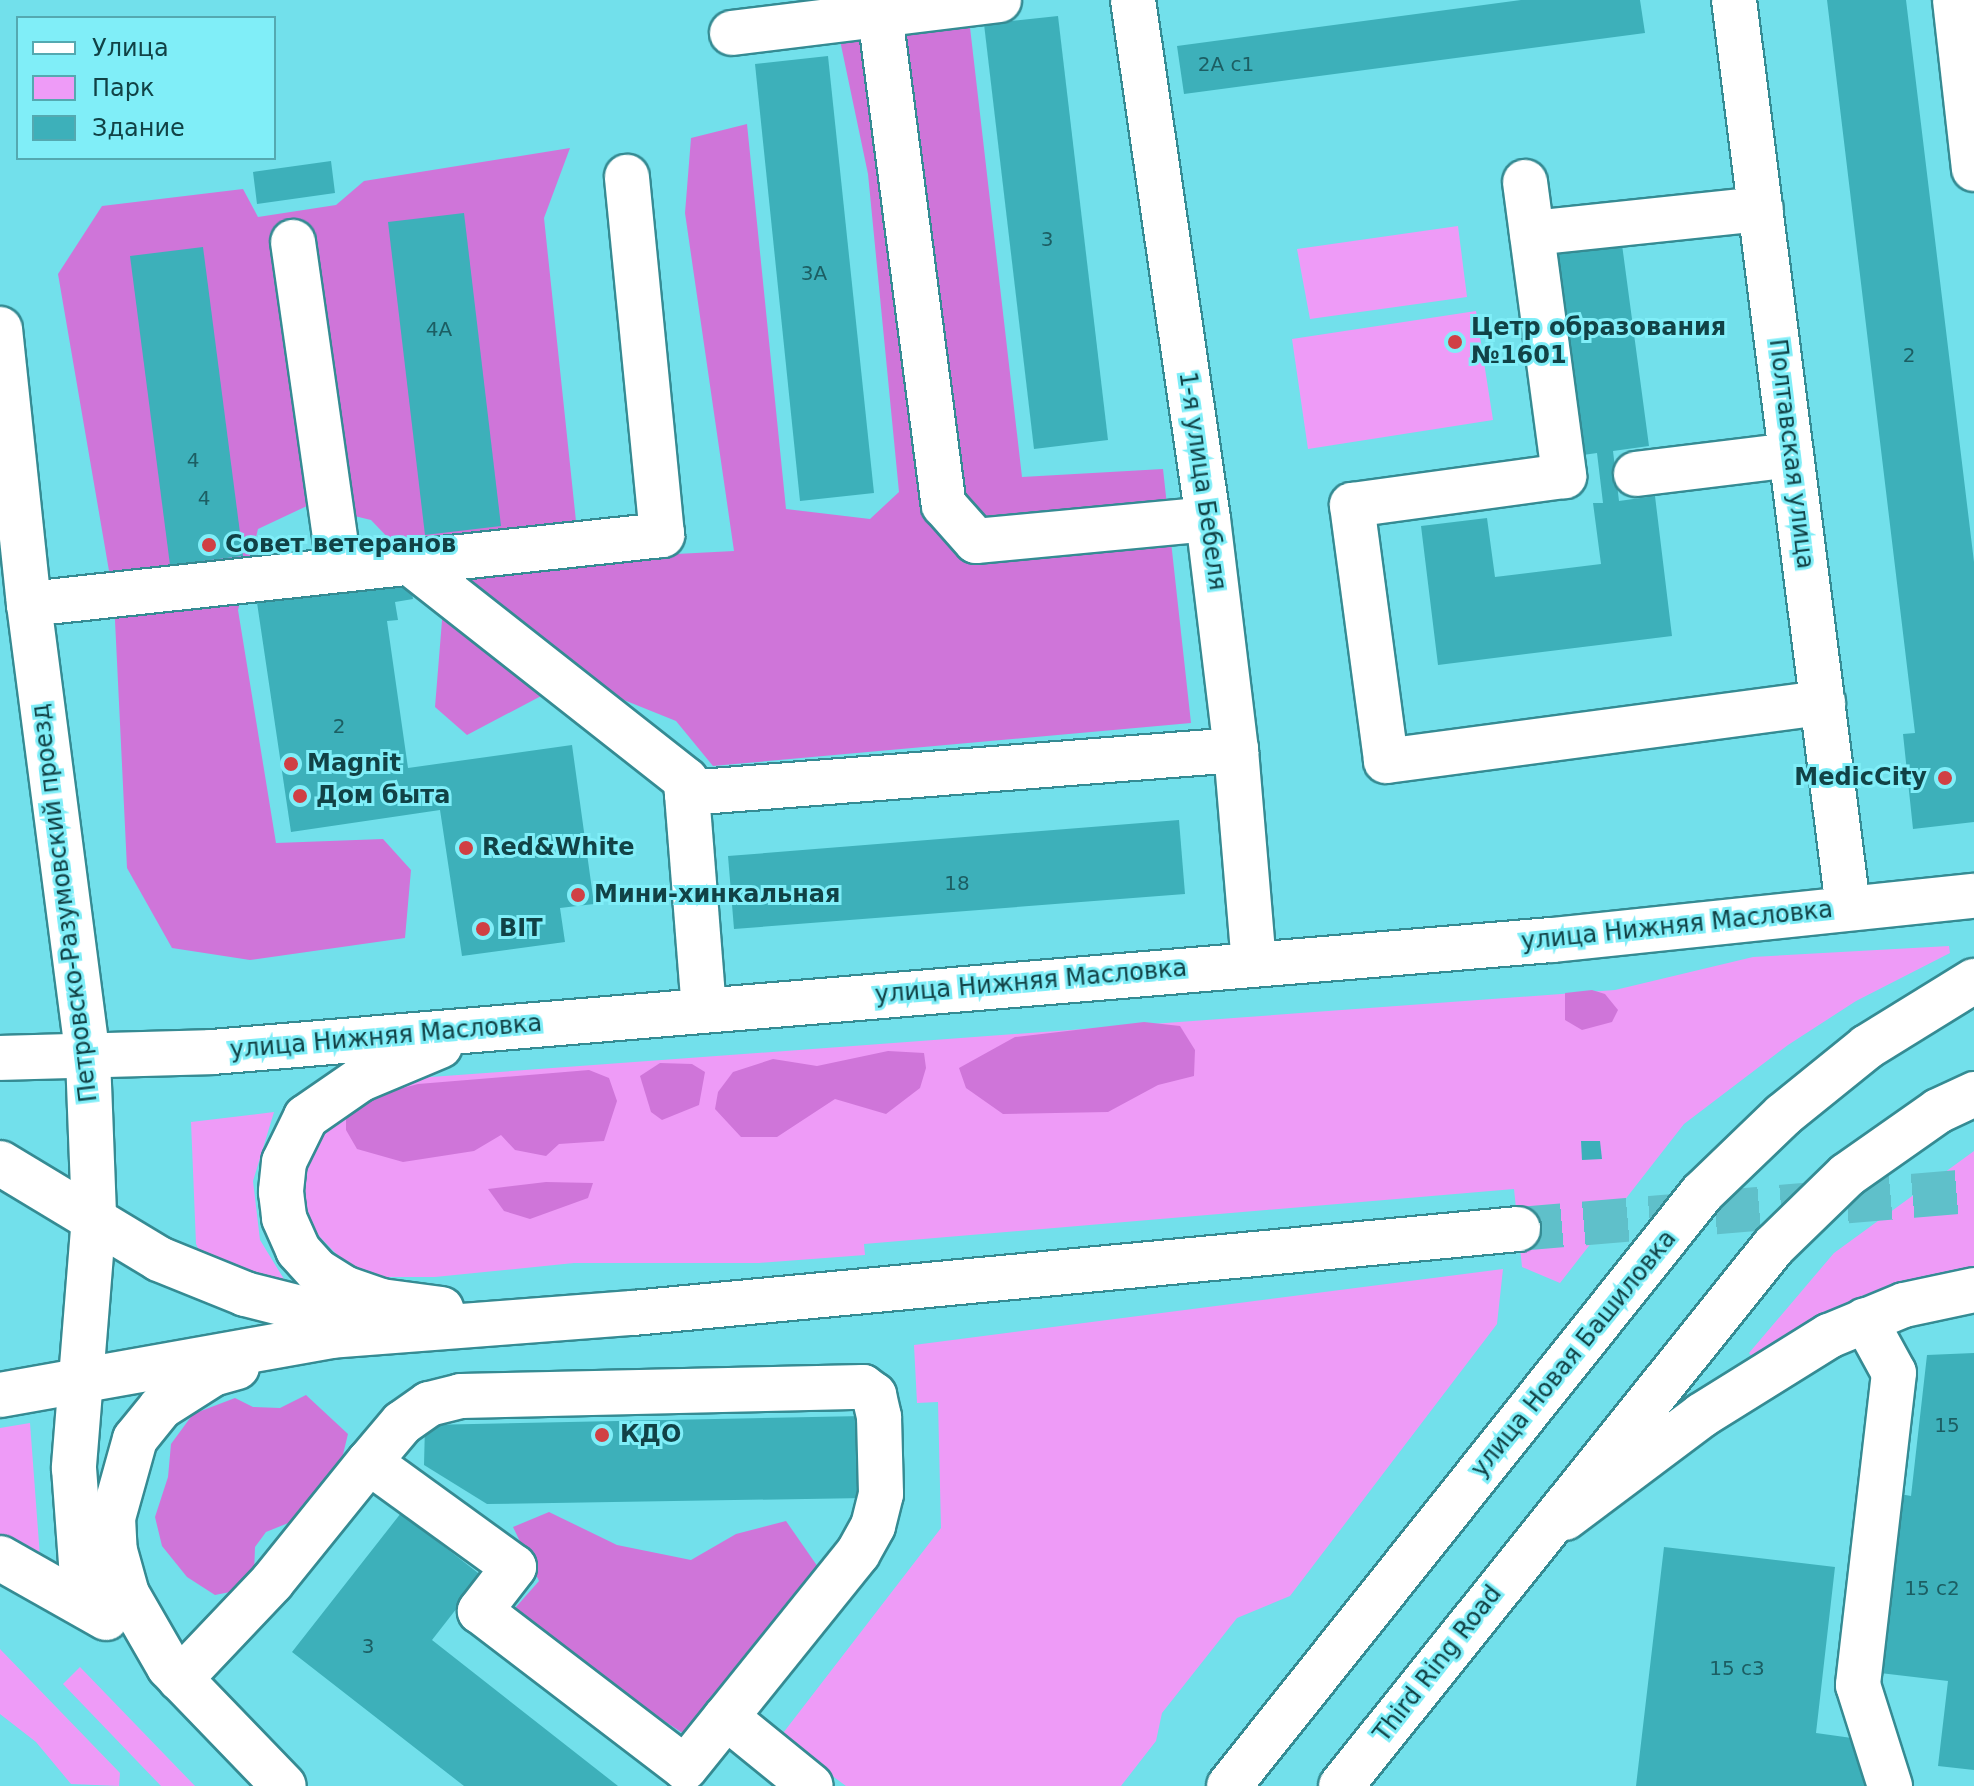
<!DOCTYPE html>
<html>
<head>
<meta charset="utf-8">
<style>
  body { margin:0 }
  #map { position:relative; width:1974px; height:1786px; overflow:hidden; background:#72e0eb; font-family:"DejaVu Sans",sans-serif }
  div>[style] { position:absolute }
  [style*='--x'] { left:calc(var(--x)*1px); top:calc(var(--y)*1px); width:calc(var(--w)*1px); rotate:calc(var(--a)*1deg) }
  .green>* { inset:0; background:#ee9bf7 }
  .forest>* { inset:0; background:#cf75d9 }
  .building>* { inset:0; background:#3db0ba }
  .minor-tunnel>* { height:44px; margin-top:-22px; transform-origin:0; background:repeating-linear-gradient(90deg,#5fc0ca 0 44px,transparent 0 66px) }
  .roads { filter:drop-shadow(2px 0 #358b93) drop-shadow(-2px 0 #358b93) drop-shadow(0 2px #358b93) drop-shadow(0 -2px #358b93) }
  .minor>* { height:44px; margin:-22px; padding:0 22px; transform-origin:22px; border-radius:22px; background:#fff }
  .major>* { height:44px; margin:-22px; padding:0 22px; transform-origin:22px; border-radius:22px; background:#fff }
  .dots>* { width:22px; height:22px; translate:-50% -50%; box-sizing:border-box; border:4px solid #80eef8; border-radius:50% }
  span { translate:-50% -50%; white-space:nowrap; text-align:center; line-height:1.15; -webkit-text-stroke:6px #80eef8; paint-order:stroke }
  .number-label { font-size:20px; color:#1c5e63 }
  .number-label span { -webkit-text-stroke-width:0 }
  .poi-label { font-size:24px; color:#114246; font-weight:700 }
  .left { translate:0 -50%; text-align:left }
  .right { translate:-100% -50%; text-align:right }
  .street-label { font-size:24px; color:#114246 }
  .legend { position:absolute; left:16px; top:16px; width:260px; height:144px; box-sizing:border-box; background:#80eef8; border:2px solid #54a9b1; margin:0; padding:10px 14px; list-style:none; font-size:24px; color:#114246 }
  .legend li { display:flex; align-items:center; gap:16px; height:40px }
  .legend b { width:40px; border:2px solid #54a9b1 }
</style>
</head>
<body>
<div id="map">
  <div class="green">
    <div style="clip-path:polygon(1458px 226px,1467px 297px,1310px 319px,1297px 249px)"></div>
    <div style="clip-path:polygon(1476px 311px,1493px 420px,1308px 449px,1292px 339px)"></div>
    <div style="clip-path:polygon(1949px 946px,1950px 953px,1856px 1001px,1788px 1045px,1684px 1124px,1560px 1283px,1522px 1267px,1514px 1189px,864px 1244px,865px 1255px,759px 1263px,574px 1263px,435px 1277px,380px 1277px,347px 1265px,313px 1230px,303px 1204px,300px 1182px,311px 1138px,403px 1079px,1615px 990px,1753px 957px)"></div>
    <div style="clip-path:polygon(274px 1112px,253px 1181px,260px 1240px,287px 1284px,266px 1284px,201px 1254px,196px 1244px,191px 1122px)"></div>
    <div style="clip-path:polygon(1974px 1151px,1974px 1267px,1856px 1299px,1752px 1357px,1749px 1353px,1834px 1253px)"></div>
    <div style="clip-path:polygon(1503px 1269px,1497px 1324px,1290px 1596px,1237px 1618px,1162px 1713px,1156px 1741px,1121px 1786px,846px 1786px,780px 1737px,941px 1528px,938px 1402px,917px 1403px,914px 1345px)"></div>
    <div style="clip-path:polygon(30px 1423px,40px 1557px,0 1536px,0 1428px)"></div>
    <div style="clip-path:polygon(0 1649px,120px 1773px,119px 1786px,71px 1784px,36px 1742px,0 1714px)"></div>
    <div style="clip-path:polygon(80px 1667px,195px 1786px,161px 1786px,63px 1684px)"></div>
  </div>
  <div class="forest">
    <div style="clip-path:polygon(968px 10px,1022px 477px,1163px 469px,1191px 723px,713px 766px,676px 721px,609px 694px,543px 695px,467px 735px,435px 707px,444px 596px,371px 520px,309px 505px,258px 529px,238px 610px,276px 843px,383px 839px,411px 870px,405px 938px,250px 960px,172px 948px,127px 868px,114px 600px,58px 274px,102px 206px,243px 189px,258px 217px,336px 205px,364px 181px,570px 148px,544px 218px,580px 559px,734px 551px,685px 213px,691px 138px,747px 124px,786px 509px,870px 519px,899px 492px,868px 174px,837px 26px)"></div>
    <div style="clip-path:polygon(1592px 990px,1605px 994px,1618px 1010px,1612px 1022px,1582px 1030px,1565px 1020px,1565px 993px)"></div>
    <div style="clip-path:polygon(1144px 1022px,1180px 1026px,1195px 1050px,1194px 1076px,1158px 1085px,1108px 1112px,1003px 1114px,966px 1088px,959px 1068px,1015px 1037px)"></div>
    <div style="clip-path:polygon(888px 1051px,924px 1053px,926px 1068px,920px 1088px,886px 1114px,835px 1099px,777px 1137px,741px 1137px,715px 1109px,718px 1092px,733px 1072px,773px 1059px,817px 1066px)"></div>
    <div style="clip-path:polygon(660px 1063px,692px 1064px,705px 1072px,699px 1105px,662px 1120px,651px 1112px,640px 1076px)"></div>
    <div style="clip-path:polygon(589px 1070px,609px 1078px,617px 1101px,604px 1141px,559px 1144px,546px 1156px,515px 1150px,501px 1135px,474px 1151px,403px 1162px,357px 1149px,346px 1130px,346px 1112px,366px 1098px,418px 1084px)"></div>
    <div style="clip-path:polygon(546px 1182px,593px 1183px,588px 1198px,530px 1219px,504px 1211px,488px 1189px)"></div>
    <div style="clip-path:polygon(306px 1395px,348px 1434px,336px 1483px,313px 1513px,266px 1532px,255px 1547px,254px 1575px,235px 1591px,215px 1595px,187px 1577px,162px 1546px,155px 1517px,168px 1477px,171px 1444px,193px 1414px,235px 1398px,253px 1407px,280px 1408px)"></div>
    <div style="clip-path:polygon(549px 1512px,617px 1545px,691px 1560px,736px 1534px,786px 1521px,818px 1567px,805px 1613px,690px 1738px,507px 1617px,539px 1581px,513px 1527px)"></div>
  </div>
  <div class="building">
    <div style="clip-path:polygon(1521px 0,1640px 0,1645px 33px,1184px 94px,1177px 46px)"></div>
    <div style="clip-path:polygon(1827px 0,1906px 0,1974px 562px,1974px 822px,1913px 829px,1903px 734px,1915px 733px)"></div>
    <div style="clip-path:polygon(1058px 16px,1108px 440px,1034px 449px,984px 24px)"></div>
    <div style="clip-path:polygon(828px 56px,874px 493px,800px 501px,755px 64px)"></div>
    <div style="clip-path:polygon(331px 161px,335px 193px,257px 204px,253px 172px)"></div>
    <div style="clip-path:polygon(464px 213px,501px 526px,425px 535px,388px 222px)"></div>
    <div style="clip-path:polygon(1621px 237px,1649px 446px,1613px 451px,1619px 501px,1655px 496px,1672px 636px,1438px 665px,1421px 526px,1487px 518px,1495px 577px,1601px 564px,1593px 503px,1603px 503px,1597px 453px,1583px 455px,1554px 245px)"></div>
    <div style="clip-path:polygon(203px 247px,243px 556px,170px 565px,130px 256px)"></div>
    <div style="clip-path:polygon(409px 573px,413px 599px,395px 602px,398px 620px,387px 621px,408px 768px,572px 745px,594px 904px,560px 908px,565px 942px,462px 956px,440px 810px,291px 832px,256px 596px)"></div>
    <div style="clip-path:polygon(1179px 820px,1185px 894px,734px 929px,728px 856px)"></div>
    <div style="clip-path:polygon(1581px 1141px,1600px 1141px,1602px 1159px,1582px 1160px)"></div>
    <div style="clip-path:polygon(1974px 1353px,1974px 1770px,1938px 1766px,1948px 1681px,1880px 1673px,1900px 1494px,1911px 1496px,1927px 1355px)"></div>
    <div style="clip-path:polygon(863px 1416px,865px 1498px,487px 1504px,424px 1465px,425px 1425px)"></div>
    <div style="clip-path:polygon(401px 1513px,482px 1576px,432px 1640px,618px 1786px,464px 1786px,292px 1652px)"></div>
    <div style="clip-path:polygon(1664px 1547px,1835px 1567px,1816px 1733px,1859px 1739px,1865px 1786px,1636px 1786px)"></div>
  </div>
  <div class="minor-tunnel">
    <div style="--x:1518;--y:1229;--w:458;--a:-4.8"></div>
  </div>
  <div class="roads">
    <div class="minor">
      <div style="--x:1133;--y:0;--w:524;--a:81.78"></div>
      <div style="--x:1208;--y:519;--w:233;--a:83.1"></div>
      <div style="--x:1236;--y:750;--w:215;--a:85.2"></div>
      <div style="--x:1734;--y:0;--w:915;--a:82.84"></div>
      <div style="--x:1955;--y:0;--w:170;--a:83.6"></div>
      <div style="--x:880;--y:15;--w:494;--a:82.6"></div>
      <div style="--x:944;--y:505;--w:48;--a:48.4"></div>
      <div style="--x:976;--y:541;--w:233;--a:-5.4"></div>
      <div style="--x:732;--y:33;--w:269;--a:-7"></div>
      <div style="--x:1525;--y:182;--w:297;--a:82.4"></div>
      <div style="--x:1564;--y:476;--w:214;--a:172.2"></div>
      <div style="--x:1352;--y:505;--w:258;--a:82.4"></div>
      <div style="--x:1386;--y:761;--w:441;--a:-7.6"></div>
      <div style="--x:1532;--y:233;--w:230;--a:-6"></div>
      <div style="--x:293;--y:242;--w:328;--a:81.9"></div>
      <div style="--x:0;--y:329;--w:277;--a:84"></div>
      <div style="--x:29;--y:604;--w:458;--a:82.6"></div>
      <div style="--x:88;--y:1058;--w:159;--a:87.8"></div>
      <div style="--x:94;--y:1217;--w:252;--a:94.6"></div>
      <div style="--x:74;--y:1468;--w:109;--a:85.8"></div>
      <div style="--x:82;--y:1577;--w:45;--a:60.6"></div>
      <div style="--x:1636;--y:474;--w:156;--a:-7"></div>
      <div style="--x:409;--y:562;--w:352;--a:38.2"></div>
      <div style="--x:686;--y:780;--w:13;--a:86"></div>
      <div style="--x:29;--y:604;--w:637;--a:-6.22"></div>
      <div style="--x:662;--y:535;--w:360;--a:-95.6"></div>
      <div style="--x:704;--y:1010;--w:218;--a:-94.5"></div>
      <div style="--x:687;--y:793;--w:551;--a:-4.48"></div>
      <div style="--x:440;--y:1046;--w:86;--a:157.3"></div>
      <div style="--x:361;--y:1079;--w:67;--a:145.4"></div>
      <div style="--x:306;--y:1117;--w:50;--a:116.1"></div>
      <div style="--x:284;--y:1162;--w:30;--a:96"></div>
      <div style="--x:281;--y:1192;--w:26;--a:83"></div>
      <div style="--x:284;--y:1218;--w:35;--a:66"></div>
      <div style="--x:298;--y:1250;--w:28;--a:48"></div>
      <div style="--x:317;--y:1271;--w:32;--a:32"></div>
      <div style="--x:344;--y:1288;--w:39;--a:19"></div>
      <div style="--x:381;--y:1301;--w:61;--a:7.6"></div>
      <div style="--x:0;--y:1058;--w:212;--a:-1.6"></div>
      <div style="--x:212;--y:1052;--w:1345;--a:-4.78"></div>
      <div style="--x:1552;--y:940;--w:424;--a:-6"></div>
      <div style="--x:0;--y:1163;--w:186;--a:31.1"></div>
      <div style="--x:159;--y:1259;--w:93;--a:22.1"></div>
      <div style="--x:245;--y:1294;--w:119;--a:14.2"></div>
      <div style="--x:1865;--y:1320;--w:60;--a:61.3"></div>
      <div style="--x:1894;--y:1373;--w:314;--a:96.6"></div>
      <div style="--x:1858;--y:1685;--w:106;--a:72.4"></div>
      <div style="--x:237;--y:1367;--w:25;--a:164"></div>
      <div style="--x:213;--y:1374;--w:62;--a:147.6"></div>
      <div style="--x:161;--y:1407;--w:41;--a:129.1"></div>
      <div style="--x:135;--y:1439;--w:82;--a:105.6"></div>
      <div style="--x:113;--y:1518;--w:33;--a:87"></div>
      <div style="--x:115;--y:1551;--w:45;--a:74.4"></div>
      <div style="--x:127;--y:1594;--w:84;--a:60.1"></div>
      <div style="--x:169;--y:1667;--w:165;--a:46"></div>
      <div style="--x:0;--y:1395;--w:336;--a:-10.1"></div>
      <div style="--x:331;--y:1336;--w:303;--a:-4.4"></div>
      <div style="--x:633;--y:1313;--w:889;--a:-5.42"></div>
      <div style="--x:369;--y:1462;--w:51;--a:-49.8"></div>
      <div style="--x:402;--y:1423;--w:33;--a:-35"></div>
      <div style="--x:429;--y:1404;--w:33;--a:-14"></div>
      <div style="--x:461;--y:1396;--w:402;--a:-1.3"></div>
      <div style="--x:863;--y:1387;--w:14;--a:36"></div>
      <div style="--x:874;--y:1395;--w:23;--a:77"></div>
      <div style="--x:879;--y:1417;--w:77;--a:88.5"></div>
      <div style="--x:881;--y:1494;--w:33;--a:104"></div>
      <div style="--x:873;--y:1526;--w:31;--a:119"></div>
      <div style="--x:858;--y:1553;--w:211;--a:128.8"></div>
      <div style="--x:1565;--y:1518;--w:171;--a:-36.9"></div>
      <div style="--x:1702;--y:1415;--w:150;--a:-31.9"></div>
      <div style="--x:1829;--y:1336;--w:81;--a:-22.5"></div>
      <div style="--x:1904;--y:1305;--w:72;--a:-12.1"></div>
      <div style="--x:0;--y:1558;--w:122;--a:29.5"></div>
      <div style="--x:180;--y:1679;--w:134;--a:-46.5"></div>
      <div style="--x:272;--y:1582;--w:154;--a:-51.1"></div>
      <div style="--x:369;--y:1462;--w:179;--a:35.9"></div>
      <div style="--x:514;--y:1567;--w:56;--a:127.7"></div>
      <div style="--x:480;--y:1611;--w:258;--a:37.4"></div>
      <div style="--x:685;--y:1768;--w:65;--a:-51.2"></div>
      <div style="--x:726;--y:1717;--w:109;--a:39.1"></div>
    </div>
    <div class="major">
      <div style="--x:1229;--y:1786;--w:759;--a:-51.42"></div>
      <div style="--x:1702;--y:1193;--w:112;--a:-43.9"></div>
      <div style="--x:1783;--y:1115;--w:108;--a:-39"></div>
      <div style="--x:1867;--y:1047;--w:126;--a:-31.7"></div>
      <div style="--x:1341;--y:1786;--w:692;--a:-51.28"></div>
      <div style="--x:1774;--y:1246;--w:102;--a:-44.2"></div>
      <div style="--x:1847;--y:1175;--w:111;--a:-35.1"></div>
      <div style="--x:1938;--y:1111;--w:40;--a:-25"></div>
    </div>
  </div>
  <div class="dots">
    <div style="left:1455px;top:342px;background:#d04044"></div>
    <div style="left:209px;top:545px;background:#d04044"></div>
    <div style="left:291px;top:764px;background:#d04044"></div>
    <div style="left:1945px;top:778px;background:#d04044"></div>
    <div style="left:300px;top:796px;background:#d04044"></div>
    <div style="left:466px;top:848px;background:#d04044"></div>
    <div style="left:578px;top:895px;background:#d04044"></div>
    <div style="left:483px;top:929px;background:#d04044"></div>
    <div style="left:602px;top:1435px;background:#d04044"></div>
  </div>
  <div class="number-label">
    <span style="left:1226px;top:64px">2А с1</span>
    <span style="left:1047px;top:239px">3</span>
    <span style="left:814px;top:273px">3А</span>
    <span style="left:439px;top:329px">4А</span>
    <span style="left:1909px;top:355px">2</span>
    <span style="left:193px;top:460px">4</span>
    <span style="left:204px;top:498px">4</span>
    <span style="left:339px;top:726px">2</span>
    <span style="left:957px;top:883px">18</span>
    <span style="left:1947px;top:1425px">15</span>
    <span style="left:1932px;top:1588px">15 с2</span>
    <span style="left:368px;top:1646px">3</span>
    <span style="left:1737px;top:1668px">15 с3</span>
  </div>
  <div class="poi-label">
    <span class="left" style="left:1471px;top:342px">Цетр образования<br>№1601</span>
    <span class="left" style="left:225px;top:545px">Совет ветеранов</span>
    <span class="left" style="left:307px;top:764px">Magnit</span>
    <span class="right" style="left:1927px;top:778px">MedicCity</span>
    <span class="left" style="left:316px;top:796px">Дом быта</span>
    <span class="left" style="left:482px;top:848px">Red&amp;White</span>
    <span class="left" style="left:594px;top:895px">Мини-хинкальная</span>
    <span class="left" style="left:499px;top:929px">BIT</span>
    <span class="left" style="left:620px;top:1435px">КДО</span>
  </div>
  <div class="street-label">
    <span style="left:1791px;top:454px;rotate:83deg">Полтавская улица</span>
    <span style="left:1202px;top:481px;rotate:82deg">1-я улица Бебеля</span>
    <span style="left:65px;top:903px;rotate:-97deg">Петровско-Разумовский проезд</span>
    <span style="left:1677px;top:926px;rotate:-6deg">улица Нижняя Масловка</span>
    <span style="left:1031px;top:982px;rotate:-5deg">улица Нижняя Масловка</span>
    <span style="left:386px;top:1037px;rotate:-5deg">улица Нижняя Масловка</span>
    <span style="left:1574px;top:1354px;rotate:-51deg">улица Новая Башиловка</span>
    <span style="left:1438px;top:1664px;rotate:-52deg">Third Ring Road</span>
  </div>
  <ul class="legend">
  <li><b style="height:10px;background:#fff"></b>Улица</li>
  <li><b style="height:22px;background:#ee9bf7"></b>Парк</li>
  <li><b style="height:22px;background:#3db0ba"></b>Здание</li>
  </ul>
</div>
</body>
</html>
